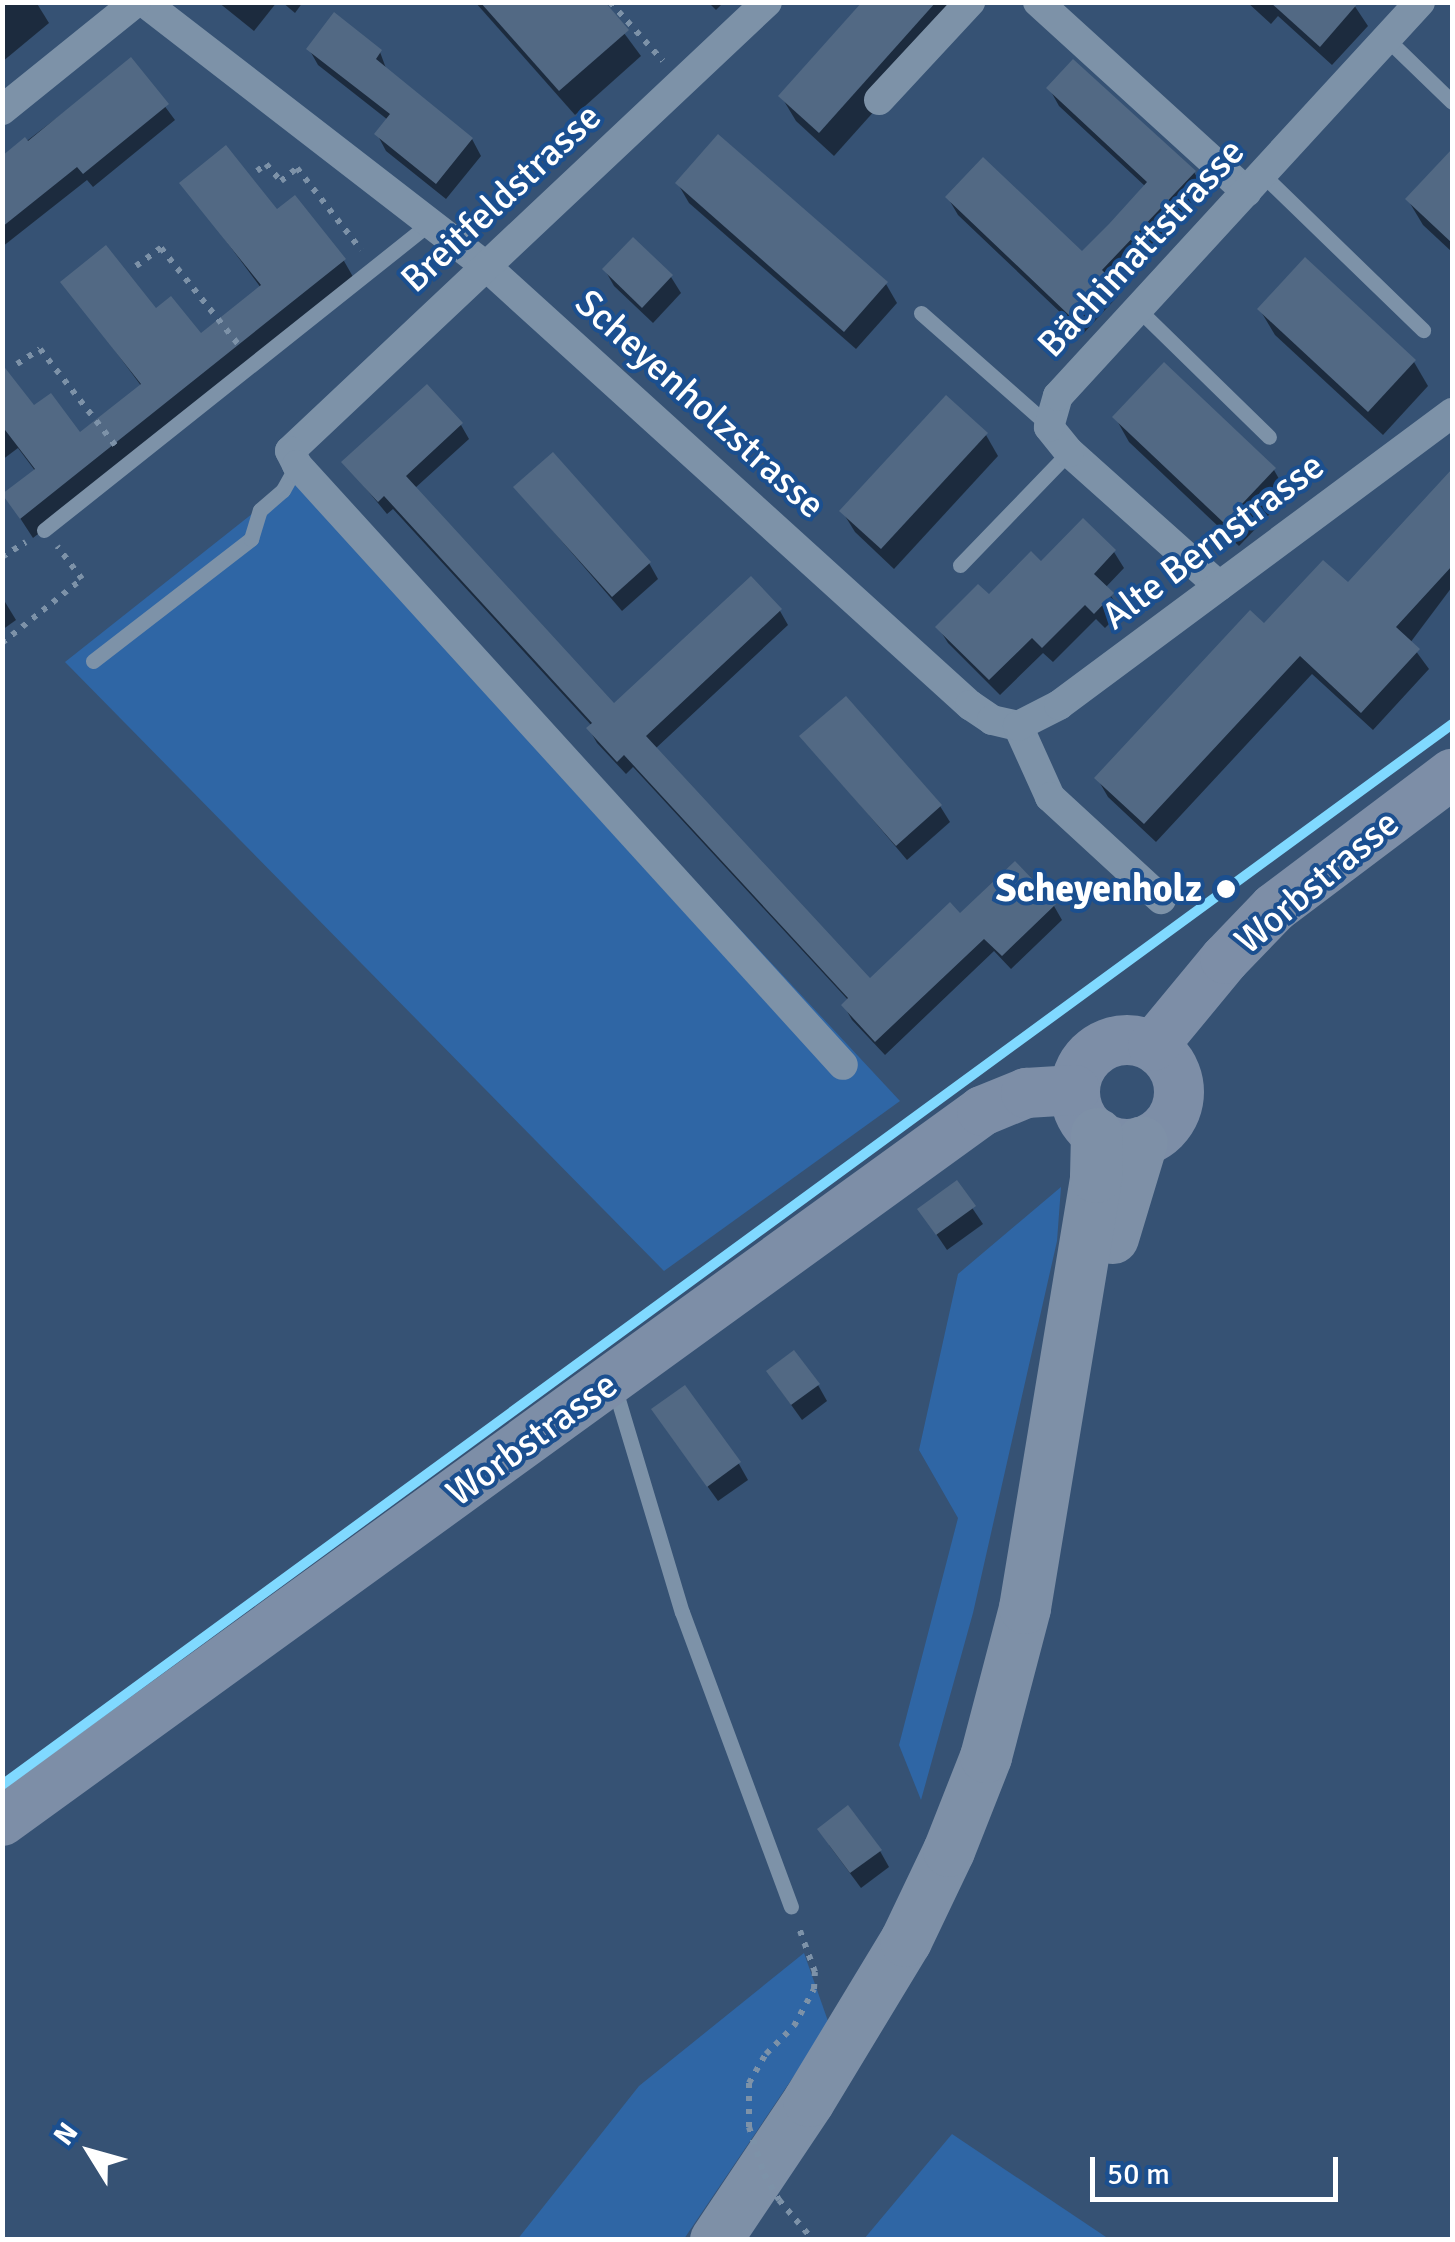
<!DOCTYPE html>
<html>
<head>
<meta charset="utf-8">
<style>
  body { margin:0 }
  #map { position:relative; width:1455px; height:2242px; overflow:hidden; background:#365274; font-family:Signika,sans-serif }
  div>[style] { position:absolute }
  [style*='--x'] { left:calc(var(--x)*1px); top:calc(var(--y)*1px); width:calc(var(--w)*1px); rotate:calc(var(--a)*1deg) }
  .green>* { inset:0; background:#2f66a5 }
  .shadow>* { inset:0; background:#0007 }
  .building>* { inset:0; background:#526984 }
  .path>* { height:6px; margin-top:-3px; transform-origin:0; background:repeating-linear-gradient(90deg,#7d92a8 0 5px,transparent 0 13px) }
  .service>* { height:15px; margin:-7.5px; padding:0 7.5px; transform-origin:7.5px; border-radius:7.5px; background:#7d92a8 }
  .minor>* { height:30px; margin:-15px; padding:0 15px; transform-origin:15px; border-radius:15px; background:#7d92a8 }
  .primary>* { height:50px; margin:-25px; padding:0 25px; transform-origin:25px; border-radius:25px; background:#7d8ea7 }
  .primary>.ring { margin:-25px; padding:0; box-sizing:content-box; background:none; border:50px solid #7d8ea7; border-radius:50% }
  .trunk>* { height:52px; margin:-26px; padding:0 26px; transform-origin:26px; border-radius:26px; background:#7e90a7 }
  .path-bridge>* { height:6px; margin-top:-3px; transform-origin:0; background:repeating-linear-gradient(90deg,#7d92a8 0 5px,transparent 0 13px) }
  .tram-1>* { height:10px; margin:-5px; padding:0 5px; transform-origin:5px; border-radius:5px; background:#80d9ff }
  .dots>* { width:28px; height:28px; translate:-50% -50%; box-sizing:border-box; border:5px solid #1b4f8f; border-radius:50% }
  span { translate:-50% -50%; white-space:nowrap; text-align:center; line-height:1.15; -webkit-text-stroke:8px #1b4f8f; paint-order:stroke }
  .street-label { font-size:38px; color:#fff }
  .stop-label { font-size:38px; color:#fff; font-weight:700 }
  .right { translate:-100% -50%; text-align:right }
  .frame { position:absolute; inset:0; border:5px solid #fff; pointer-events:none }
  .north { position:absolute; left:40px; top:2102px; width:100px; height:100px; -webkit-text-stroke:8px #1b4f8f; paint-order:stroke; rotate:307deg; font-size:28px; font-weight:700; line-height:40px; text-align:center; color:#fff }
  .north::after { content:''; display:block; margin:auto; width:35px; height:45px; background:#fff; clip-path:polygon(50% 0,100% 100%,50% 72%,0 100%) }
  .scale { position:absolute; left:1090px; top:2157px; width:248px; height:45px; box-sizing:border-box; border:5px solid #fff; border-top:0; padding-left:12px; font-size:30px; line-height:35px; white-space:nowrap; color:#fff; -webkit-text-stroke:8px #1b4f8f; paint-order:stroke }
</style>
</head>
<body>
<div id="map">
  <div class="green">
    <div style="clip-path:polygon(310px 468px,900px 1101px,664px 1271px,65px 662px)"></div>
    <div style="clip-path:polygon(1061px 1187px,1057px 1241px,973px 1613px,921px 1800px,899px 1745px,958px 1518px,919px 1450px,958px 1274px)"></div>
    <div style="clip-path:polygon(804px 1953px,829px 2024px,684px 2239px,517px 2240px,639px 2086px)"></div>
    <div style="clip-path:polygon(952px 2134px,1109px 2239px,864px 2239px)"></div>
  </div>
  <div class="shadow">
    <div style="clip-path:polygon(2px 2px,36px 2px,49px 23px,2px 62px)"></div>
    <div style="clip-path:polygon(218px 2px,277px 2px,254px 31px)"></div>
    <div style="clip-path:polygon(282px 2px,303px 2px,295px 13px)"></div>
    <div style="clip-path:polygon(475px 2px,601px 2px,641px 56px,575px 115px)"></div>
    <div style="clip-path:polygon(708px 2px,724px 2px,716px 10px)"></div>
    <div style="clip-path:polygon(865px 2px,972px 2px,834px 156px,796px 121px,781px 96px)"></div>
    <div style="clip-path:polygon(1247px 2px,1352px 2px,1368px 26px,1332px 65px,1278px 16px,1271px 24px)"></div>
    <div style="clip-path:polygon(309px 49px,380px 52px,387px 71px,472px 139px,481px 156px,446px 199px,386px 151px,377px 134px,388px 120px,318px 65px)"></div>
    <div style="clip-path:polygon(131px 61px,175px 120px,93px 187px,87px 180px,2px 247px,2px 160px)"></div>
    <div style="clip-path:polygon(1049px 88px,1194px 172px,1204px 190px,1112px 287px,1118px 296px,1083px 334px,958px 215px,948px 198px,1082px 254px,1146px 187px,1059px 106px)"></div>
    <div style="clip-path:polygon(1452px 152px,1452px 252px,1423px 225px,1408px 200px)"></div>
    <div style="clip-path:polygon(183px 183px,276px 213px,344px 261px,356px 282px,33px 538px,5px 495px,36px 472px,18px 448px,2px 460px,2px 368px,33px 409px,80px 435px,142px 387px,64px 282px,156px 312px,200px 336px,261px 288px)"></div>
    <div style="clip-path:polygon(678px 184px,886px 284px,897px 303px,856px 349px,689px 203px)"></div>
    <div style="clip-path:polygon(633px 240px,671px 277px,681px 293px,653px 323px,614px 286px,605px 270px)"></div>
    <div style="clip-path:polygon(1260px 310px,1414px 362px,1428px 386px,1383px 435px,1275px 335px)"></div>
    <div style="clip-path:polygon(1115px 417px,1274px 470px,1288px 495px,1239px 546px,1129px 442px)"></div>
    <div style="clip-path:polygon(461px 425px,469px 439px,414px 489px,613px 706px,751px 579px,780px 611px,788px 625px,655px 749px,870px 981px,960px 916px,1054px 906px,1062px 920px,1011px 969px,994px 951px,885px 1055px,852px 1020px,844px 1006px,849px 1001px,633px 767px,626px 774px,597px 743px,589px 729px,592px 726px,393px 509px,387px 514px,344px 462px)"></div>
    <div style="clip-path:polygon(986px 435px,998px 456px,894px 569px,855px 532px,842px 511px)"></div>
    <div style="clip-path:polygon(1452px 472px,1452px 587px,1410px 643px,1429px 669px,1373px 730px,1312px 674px,1156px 842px,1108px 797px,1097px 778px,1265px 627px,1348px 585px)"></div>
    <div style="clip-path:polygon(516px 488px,649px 563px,658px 579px,622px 611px)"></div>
    <div style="clip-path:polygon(1083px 522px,1114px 552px,1124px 568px,1105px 588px,1122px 611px,1105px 628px,1096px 619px,1053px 662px,1043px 653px,1000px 695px,948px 643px,938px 627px,1041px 565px)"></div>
    <div style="clip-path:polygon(2px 597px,16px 620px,2px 630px)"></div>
    <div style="clip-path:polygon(803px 737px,940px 806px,950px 822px,907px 860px)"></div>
    <div style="clip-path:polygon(956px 1184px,983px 1224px,947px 1250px,920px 1210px)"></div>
    <div style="clip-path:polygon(818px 1385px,827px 1401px,802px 1420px,779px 1388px)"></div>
    <div style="clip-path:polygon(664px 1426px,739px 1464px,748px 1480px,718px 1501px)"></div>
    <div style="clip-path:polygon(829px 1845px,880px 1851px,889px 1867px,861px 1888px)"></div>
  </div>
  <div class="building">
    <div style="clip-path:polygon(480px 2px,605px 2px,629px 30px,559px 91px)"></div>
    <div style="clip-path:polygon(862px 2px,936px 2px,819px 133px,778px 96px)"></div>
    <div style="clip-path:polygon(1270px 2px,1359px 2px,1320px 47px)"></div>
    <div style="clip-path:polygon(334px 12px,382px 50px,376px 59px,473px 138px,436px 184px,374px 134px,390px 114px,306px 49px)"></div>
    <div style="clip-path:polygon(131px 57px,169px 104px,83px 174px,77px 167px,2px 227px,2px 156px,25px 137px,28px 141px)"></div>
    <div style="clip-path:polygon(1073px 59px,1196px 171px,1102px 270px,1109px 277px,1071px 317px,945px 197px,983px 157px,1082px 251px,1109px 224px,1147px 182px,1046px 88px)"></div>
    <div style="clip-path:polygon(718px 134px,888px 282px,844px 332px,675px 183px)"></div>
    <div style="clip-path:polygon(226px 145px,277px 209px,295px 195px,346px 259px,20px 519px,2px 494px,35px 469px,2px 426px,2px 364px,34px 405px,51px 393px,80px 432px,141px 384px,60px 282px,106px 245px,156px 308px,171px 296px,201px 333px,261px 285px,179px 183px)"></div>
    <div style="clip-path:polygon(1452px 149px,1452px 243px,1405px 199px)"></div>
    <div style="clip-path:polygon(633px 237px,673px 275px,642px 308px,602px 269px)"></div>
    <div style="clip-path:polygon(1305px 257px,1416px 360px,1368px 412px,1257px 309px)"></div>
    <div style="clip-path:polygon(1164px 362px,1276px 468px,1224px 523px,1112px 417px)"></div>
    <div style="clip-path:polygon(427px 384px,463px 423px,406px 476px,614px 703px,751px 576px,782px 609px,646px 736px,870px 978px,950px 902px,960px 913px,1015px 861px,1056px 904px,1002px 956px,984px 939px,875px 1042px,841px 1005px,848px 998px,790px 935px,624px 755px,617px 762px,586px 728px,592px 723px,384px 496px,378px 502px,341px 462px)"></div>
    <div style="clip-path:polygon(946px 395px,988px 433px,881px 549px,839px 511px)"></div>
    <div style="clip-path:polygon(553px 452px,651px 562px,612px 597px,513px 487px)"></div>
    <div style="clip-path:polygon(1452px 469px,1452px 566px,1396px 627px,1420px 649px,1361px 713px,1300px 656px,1144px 824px,1094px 778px,1250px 610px,1264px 623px,1323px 560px,1348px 582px)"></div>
    <div style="clip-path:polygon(1083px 518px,1116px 550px,1094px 574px,1114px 593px,1094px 614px,1085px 605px,1042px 648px,1032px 638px,989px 680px,935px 627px,978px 584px,989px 594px,1031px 551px,1041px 561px)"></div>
    <div style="clip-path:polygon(846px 696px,942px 805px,896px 846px,799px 736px)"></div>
    <div style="clip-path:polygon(957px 1180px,976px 1206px,936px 1235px,917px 1209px)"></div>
    <div style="clip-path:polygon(794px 1350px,820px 1384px,791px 1405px,766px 1371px)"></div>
    <div style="clip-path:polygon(685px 1385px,741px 1462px,707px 1487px,651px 1409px)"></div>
    <div style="clip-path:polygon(848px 1805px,882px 1850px,850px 1873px,817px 1829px)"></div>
  </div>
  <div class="path">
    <div style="--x:610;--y:2;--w:79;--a:48.1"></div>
    <div style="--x:257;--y:171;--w:11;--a:-38"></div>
    <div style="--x:266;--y:164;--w:23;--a:49"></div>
    <div style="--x:281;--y:181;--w:21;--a:-39"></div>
    <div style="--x:297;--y:168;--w:104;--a:52"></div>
    <div style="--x:136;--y:266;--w:31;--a:-36"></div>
    <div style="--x:161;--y:248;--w:129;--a:51.3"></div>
    <div style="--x:17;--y:364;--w:27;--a:-33"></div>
    <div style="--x:40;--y:349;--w:122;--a:52"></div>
    <div style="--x:2;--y:557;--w:28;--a:-32"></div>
    <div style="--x:2;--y:643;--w:102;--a:-38.7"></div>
    <div style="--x:82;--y:579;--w:41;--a:-127.1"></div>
    <div style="--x:749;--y:2083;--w:34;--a:-60"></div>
    <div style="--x:766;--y:2054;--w:40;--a:-45"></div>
    <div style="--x:794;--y:2026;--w:42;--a:-61.6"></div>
    <div style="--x:814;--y:1989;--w:17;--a:-87"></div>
    <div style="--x:815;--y:1972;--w:47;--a:-110"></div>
  </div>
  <div class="service">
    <div style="--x:1388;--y:40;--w:89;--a:44.1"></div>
    <div style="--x:1263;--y:175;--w:223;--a:44.1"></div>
    <div style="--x:1138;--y:309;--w:183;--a:44.3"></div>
    <div style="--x:921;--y:313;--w:171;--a:41.4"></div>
    <div style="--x:44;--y:530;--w:492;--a:-38.5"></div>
    <div style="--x:960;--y:565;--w:157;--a:-46"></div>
    <div style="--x:93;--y:661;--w:200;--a:-37.7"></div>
    <div style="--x:251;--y:539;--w:30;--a:-73"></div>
    <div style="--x:260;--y:510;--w:30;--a:-41"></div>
    <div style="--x:283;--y:490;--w:29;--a:-61"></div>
    <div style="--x:614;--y:1386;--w:236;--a:73.3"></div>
    <div style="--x:682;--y:1612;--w:314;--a:69.7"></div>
  </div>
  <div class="minor">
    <div style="--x:144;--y:2;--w:435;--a:37.7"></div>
    <div style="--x:488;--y:268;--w:651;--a:42.2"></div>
    <div style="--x:970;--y:705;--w:27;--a:34"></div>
    <div style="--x:992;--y:720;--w:27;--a:13"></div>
    <div style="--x:1018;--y:726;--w:78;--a:65.7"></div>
    <div style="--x:1050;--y:797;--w:151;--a:42.6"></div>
    <div style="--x:767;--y:2;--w:655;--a:136.73"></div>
    <div style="--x:290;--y:451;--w:16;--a:63"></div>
    <div style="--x:297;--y:465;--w:811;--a:47.7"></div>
    <div style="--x:1038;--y:2;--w:282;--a:42.3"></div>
    <div style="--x:879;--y:100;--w:134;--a:-47.1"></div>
    <div style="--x:2;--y:110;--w:172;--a:-38.9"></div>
    <div style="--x:1219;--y:586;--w:201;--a:-138.2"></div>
    <div style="--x:1069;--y:452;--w:32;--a:-129"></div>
    <div style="--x:1049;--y:427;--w:32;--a:-74"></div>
    <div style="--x:1058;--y:396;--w:535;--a:-47.42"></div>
    <div style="--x:1018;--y:726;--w:46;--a:-27.1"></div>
    <div style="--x:1059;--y:705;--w:490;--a:-36.6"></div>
  </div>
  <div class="primary">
    <div class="ring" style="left:1075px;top:1040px;width:54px;height:54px"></div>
    <div style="--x:1153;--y:1046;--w:113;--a:-50.4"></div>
    <div style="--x:1225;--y:959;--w:71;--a:-46.1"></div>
    <div style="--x:1274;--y:908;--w:223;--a:-37"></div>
    <div style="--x:2;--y:1821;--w:1210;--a:-35.92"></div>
    <div style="--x:982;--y:1111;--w:48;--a:-22.2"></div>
    <div style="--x:1026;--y:1093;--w:49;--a:-3.5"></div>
  </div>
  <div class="trunk">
    <div style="--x:1113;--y:1238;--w:100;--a:-73.2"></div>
    <div style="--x:716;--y:2240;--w:167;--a:-56.2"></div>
    <div style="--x:809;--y:2101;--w:187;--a:-58.8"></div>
    <div style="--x:906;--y:1941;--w:100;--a:-64.5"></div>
    <div style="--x:949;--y:1851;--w:101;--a:-68.5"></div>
    <div style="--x:986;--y:1757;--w:154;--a:-75.3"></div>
    <div style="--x:1025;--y:1608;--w:437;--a:-80.6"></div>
    <div style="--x:1096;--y:1177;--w:43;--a:-88.7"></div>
  </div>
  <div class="path-bridge">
    <div style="--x:749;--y:2083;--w:44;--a:90"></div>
    <div style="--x:749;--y:2127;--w:49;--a:72.3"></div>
    <div style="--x:764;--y:2174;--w:30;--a:60"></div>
    <div style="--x:779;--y:2200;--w:52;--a:49.6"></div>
  </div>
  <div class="tram-1">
    <div style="--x:2;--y:1785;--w:1797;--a:-36.19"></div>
  </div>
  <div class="dots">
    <div style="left:1226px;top:889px;background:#fff"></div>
  </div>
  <div class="street-label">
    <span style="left:501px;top:198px;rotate:-43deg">Breitfeldstrasse</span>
    <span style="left:1141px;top:248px;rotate:-47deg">Bächimattstrasse</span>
    <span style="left:700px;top:404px;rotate:42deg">Scheyenholzstrasse</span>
    <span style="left:1213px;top:541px;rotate:-37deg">Alte Bernstrasse</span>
    <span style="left:1317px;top:882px;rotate:-40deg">Worbstrasse</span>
    <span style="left:532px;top:1439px;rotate:-36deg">Worbstrasse</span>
  </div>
  <div class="stop-label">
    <span class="right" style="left:1202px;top:889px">Scheyenholz</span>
  </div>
  <div class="frame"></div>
  <div class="north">N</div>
  <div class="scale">50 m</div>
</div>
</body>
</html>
